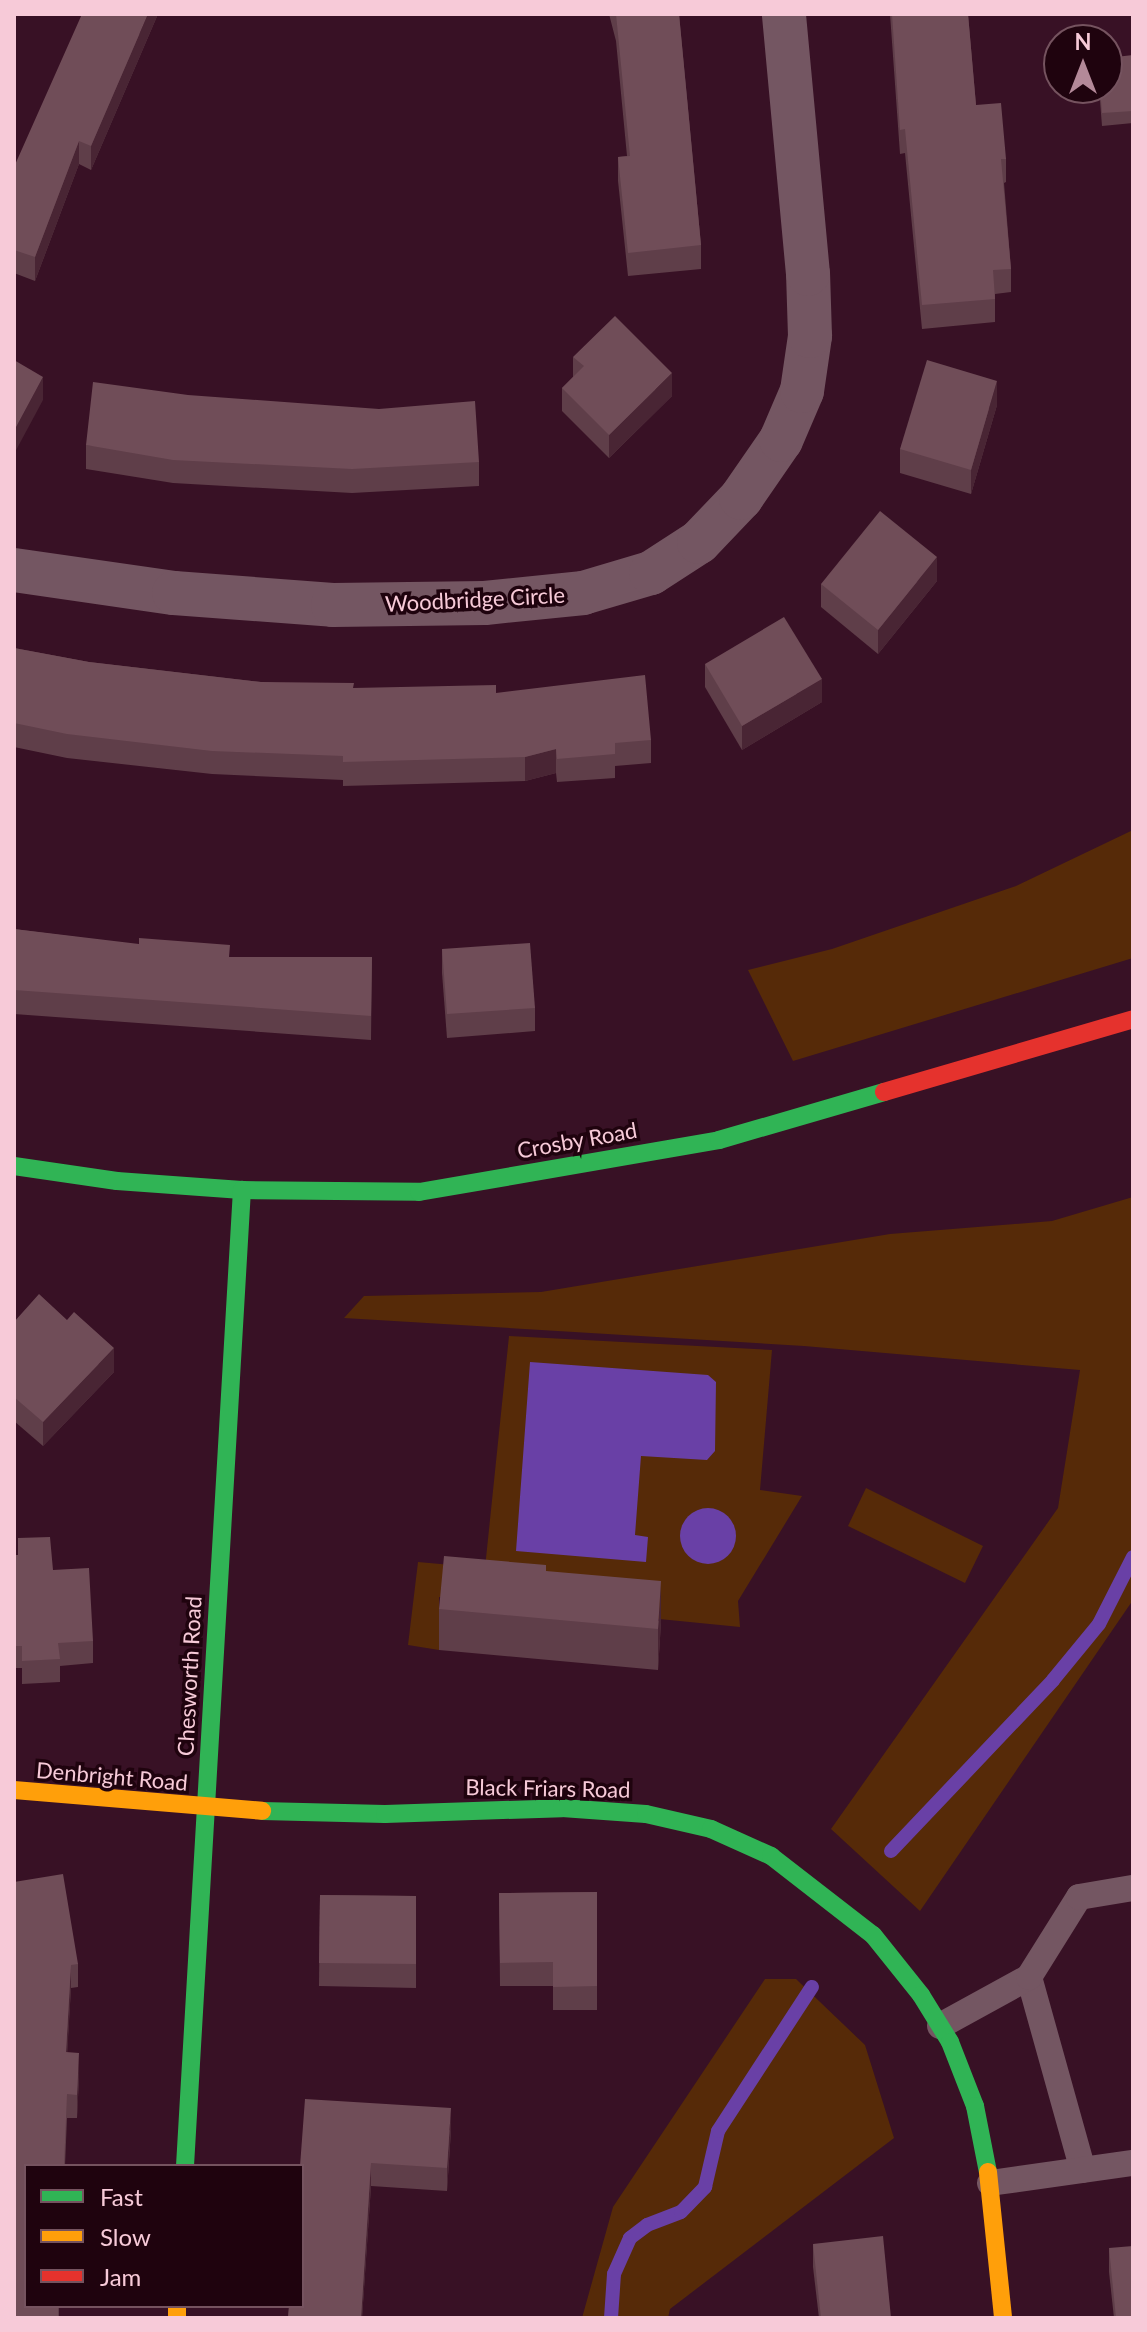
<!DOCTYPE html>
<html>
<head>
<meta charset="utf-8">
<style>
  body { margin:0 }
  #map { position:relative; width:1147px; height:2332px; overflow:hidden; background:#381125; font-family:Lato,sans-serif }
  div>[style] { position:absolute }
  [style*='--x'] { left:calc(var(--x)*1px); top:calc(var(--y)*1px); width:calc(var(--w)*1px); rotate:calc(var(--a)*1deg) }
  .green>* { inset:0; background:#562a08 }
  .water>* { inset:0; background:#6940a6 }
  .round { border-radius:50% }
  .stream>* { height:14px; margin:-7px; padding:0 7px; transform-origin:7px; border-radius:7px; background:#6940a6 }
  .lane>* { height:26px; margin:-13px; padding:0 13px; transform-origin:13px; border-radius:13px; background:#745662 }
  .street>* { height:44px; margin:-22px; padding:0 22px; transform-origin:22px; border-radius:22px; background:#745662 }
  .fast>* { height:18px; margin:-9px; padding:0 9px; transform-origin:9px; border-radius:9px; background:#30b455 }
  .slow>* { height:18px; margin:-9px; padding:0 9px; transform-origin:9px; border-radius:9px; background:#ff9f0a }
  .jam>* { height:18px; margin:-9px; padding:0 9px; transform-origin:9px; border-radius:9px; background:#e5322d }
  .wall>* { inset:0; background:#5f3e49 }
  .shaded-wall>* { inset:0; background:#492534 }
  .building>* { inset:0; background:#704d58 }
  span { translate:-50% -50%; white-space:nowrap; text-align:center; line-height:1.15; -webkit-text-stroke:7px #1f030e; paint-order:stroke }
  .street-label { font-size:22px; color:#f7cad8 }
  .frame { position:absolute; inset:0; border:16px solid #f7cad8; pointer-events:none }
  .legend { position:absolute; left:24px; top:2164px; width:280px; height:144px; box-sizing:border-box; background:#1f030e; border:2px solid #75535f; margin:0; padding:10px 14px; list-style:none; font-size:24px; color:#f7cad8 }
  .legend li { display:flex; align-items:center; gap:16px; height:40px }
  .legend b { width:40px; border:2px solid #75535f }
  .north { position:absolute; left:1043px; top:24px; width:80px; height:80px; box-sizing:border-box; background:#1f030e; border:2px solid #75535f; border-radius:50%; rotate:0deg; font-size:22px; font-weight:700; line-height:32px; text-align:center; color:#f7cad8 }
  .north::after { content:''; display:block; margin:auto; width:28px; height:36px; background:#b48999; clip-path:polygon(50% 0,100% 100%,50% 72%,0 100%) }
</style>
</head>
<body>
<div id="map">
  <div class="green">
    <div style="clip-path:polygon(1133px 830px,1133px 958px,793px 1061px,748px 970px,832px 949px,1016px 886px)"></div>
    <div style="clip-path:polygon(1133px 1197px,1133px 1600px,920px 1911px,831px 1829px,1058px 1508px,1080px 1370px,804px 1346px,344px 1318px,364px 1296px,541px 1292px,890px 1234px,1052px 1221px)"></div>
    <div style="clip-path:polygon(509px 1336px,772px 1350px,760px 1490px,802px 1496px,738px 1601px,740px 1627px,439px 1597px,439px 1650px,408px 1645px,418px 1562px,485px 1568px)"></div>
    <div style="clip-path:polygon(866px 1488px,983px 1546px,965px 1583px,848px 1526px)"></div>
    <div style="clip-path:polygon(765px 1979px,796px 1979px,865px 2045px,894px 2138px,670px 2309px,668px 2318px,582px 2318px,613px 2207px)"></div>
  </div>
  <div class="water">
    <div style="clip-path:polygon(530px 1362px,708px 1375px,716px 1382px,715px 1451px,707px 1460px,641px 1456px,635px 1535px,648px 1537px,646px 1562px,516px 1551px)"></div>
    <div class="round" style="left:680px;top:1508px;width:56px;height:56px"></div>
  </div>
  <div class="stream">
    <div style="--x:891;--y:1851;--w:236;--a:-46.5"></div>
    <div style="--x:1053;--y:1680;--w:72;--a:-50.6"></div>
    <div style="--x:1099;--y:1624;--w:75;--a:-63.1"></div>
    <div style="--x:611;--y:2318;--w:44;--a:-86.1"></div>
    <div style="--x:614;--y:2274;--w:39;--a:-66"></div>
    <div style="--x:630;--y:2238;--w:21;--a:-37"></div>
    <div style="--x:647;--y:2225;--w:36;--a:-21"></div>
    <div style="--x:681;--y:2212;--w:35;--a:-46"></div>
    <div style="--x:705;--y:2187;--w:57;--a:-76.9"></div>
    <div style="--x:718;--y:2131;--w:172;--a:-56.9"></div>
  </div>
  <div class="lane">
    <div style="--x:1029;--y:1977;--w:200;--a:74.4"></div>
    <div style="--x:940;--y:2026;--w:102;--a:-28.8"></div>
    <div style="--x:1029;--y:1977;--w:94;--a:-58"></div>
    <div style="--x:1079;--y:1897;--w:55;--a:-9.5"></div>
    <div style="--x:990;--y:2183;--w:144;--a:-8"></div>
  </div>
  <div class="street">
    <div style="--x:14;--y:570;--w:162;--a:8.2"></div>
    <div style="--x:174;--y:593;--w:159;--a:4.3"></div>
    <div style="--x:333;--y:605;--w:152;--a:-0.8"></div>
    <div style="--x:485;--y:603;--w:99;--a:-5.8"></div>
    <div style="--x:583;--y:593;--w:71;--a:-16.4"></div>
    <div style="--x:651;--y:573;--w:57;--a:-32.9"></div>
    <div style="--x:699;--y:542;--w:61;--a:-46.3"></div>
    <div style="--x:741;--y:498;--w:70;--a:-55.4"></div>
    <div style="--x:781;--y:440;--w:53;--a:-66.8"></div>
    <div style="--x:802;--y:391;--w:56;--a:-81.7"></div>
    <div style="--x:810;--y:336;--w:62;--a:-91.8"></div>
    <div style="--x:808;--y:274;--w:261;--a:-95.3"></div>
  </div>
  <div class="fast">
    <div style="--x:14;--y:1166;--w:104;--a:8.3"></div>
    <div style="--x:117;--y:1181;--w:125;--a:4.1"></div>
    <div style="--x:242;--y:1190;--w:177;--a:0.6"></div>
    <div style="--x:419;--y:1192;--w:304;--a:-9.8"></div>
    <div style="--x:719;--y:1140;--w:172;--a:-16.2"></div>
    <div style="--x:262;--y:1811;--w:123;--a:1.4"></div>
    <div style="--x:385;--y:1814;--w:177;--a:-1.9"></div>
    <div style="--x:562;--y:1808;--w:84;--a:4.1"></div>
    <div style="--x:646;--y:1814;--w:67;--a:13"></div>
    <div style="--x:711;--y:1829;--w:66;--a:24.2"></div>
    <div style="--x:771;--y:1856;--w:129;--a:37.8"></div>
    <div style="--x:873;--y:1935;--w:77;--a:51.3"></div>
    <div style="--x:921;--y:1995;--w:55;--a:58.3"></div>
    <div style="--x:950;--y:2042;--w:69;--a:68.7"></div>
    <div style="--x:975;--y:2106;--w:67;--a:78.9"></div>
    <div style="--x:185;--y:2166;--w:978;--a:-86.66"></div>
  </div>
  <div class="slow">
    <div style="--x:14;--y:1790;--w:249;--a:4.8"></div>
    <div style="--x:988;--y:2172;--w:147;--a:84.1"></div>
    <div style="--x:177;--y:2306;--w:12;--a:90"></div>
  </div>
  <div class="jam">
    <div style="--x:884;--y:1092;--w:259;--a:-16.3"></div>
  </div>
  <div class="wall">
    <div style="clip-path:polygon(158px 14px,91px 170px,79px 164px,35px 281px,14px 273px,14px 167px)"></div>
    <div style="clip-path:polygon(609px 14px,679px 14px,701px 245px,701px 269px,628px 276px,618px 181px,618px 157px,627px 156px,616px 41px)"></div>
    <div style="clip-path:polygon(890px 14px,968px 14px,976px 105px,1006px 159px,1006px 182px,1004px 183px,1011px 269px,1011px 292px,995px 294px,995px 322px,922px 329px,905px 153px,900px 154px)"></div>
    <div style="clip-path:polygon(1133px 55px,1133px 123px,1102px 126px,1099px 88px,1107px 88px)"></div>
    <div style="clip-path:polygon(573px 357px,672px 396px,609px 458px,562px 411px,562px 388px,573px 377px)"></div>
    <div style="clip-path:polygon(997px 405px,971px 494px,900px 473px,900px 449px)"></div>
    <div style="clip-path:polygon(86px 445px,479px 462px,479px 486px,352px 493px,173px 483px,86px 469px)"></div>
    <div style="clip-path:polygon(937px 581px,878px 654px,821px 607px,821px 584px)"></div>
    <div style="clip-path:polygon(14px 648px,89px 662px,261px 682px,354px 688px,496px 693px,651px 740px,651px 763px,615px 766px,615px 778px,557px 782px,556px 773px,525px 781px,343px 786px,343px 780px,212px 774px,67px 758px,14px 747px)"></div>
    <div style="clip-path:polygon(705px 664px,822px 702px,742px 750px,705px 687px)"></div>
    <div style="clip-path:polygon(14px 929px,230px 957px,372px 957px,371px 1040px,14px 1014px)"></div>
    <div style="clip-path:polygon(442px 949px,535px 1008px,535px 1031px,447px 1038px,442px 973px)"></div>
    <div style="clip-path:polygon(14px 1322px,114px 1372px,43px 1446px,14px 1421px)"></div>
    <div style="clip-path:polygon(14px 1555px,53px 1570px,93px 1641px,93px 1663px,60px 1666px,60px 1682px,22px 1684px,22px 1668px,14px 1668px)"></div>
    <div style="clip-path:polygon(546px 1571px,661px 1622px,658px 1670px,439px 1650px,439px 1609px)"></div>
    <div style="clip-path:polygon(14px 1882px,78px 1964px,78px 1987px,71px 1988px,67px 2053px,79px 2077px,77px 2118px,67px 2118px,65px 2166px,26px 2166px,59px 2306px,59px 2318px,14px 2318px)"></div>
    <div style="clip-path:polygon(597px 1892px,597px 2010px,553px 2010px,553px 1986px,500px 1986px,499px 1893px)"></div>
    <div style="clip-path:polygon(320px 1895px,416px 1896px,416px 1988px,319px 1986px)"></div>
    <div style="clip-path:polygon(451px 2130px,447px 2191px,371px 2186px,362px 2318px,288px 2318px,302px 2166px)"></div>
    <div style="clip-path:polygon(813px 2244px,891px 2318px,819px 2318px,813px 2267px)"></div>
    <div style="clip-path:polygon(1109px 2248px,1133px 2318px,1114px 2318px,1109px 2272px)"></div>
  </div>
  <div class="shaded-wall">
    <div style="clip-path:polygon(148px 14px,158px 14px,91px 170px,91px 146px)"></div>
    <div style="clip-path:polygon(79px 141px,79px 164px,35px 281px,35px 257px)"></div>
    <div style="clip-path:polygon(672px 373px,672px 396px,609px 458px,609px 435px)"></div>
    <div style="clip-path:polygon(43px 377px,43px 400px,14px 454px,14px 431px)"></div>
    <div style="clip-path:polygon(997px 381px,997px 405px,971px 494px,971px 470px)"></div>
    <div style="clip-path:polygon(937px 557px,937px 581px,878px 654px,878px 630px)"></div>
    <div style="clip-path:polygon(822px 679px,822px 702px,742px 750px,742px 726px)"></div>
    <div style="clip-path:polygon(556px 749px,556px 773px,525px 781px,525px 757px)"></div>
    <div style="clip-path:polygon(114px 1348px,114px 1372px,43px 1446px,43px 1422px)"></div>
    <div style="clip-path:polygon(661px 1581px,661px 1622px,658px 1670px,658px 1629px)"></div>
    <div style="clip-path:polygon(71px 1965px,71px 1988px,66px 2076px,66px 2052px)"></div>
    <div style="clip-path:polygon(79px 2053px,79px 2077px,77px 2118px,77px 2095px)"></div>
    <div style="clip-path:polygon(451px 2108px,451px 2130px,447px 2191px,447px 2168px)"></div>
    <div style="clip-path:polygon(371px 2163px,371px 2186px,362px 2318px,361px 2318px)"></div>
  </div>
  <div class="building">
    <div style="clip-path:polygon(82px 14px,148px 14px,91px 146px,79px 141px,35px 257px,14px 250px,14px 167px)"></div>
    <div style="clip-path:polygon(616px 14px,679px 14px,701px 245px,628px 253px,618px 157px,630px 156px)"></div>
    <div style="clip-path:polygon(892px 14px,968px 14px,976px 105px,1001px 103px,1006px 159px,1001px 159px,1011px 269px,993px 270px,995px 299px,922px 305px,905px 129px,900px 130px)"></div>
    <div style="clip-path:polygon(1133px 55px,1133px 111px,1102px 113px,1100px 88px,1107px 88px,1107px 58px)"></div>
    <div style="clip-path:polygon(615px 316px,672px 373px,609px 435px,562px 388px,584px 366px,573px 357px)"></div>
    <div style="clip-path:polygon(14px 360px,43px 377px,14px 431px)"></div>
    <div style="clip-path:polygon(927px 360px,997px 381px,971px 470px,900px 449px)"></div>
    <div style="clip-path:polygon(93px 382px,188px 395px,379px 409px,475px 401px,479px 462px,352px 469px,173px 460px,86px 445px)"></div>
    <div style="clip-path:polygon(880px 511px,937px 557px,878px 630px,821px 584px)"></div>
    <div style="clip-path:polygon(784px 617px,822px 679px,742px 726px,705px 664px)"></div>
    <div style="clip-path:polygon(14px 648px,89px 662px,261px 682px,354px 683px,353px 688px,496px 685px,496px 693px,645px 675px,651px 740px,615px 743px,615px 754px,557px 759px,556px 749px,525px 757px,343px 762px,343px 756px,212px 751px,67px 734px,14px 723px)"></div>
    <div style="clip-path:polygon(14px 929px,139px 944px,139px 938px,230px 945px,229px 957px,372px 957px,371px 1016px,14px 990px,15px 982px,14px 982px)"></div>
    <div style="clip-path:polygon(530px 943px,535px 1008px,447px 1014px,442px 949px)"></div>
    <div style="clip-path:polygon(39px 1294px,67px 1320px,74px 1312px,114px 1348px,43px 1422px,14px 1397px,14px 1322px)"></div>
    <div style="clip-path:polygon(50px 1537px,53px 1570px,89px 1568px,93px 1641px,58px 1643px,60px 1659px,22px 1661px,22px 1646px,14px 1646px,14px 1555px,18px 1555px,18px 1538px)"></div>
    <div style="clip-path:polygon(444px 1556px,546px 1565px,546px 1571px,661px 1581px,658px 1629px,439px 1609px)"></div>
    <div style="clip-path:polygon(63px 1874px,78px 1964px,71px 1965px,66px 2052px,79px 2053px,77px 2095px,67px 2094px,64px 2166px,26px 2166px,26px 2306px,58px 2306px,58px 2318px,14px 2318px,14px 1882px)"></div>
    <div style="clip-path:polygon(597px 1892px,597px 1986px,553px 1987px,553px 1962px,500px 1963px,499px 1893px)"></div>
    <div style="clip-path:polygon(320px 1895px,416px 1896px,416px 1964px,319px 1963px)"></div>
    <div style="clip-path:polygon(305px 2099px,451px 2108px,447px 2168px,371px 2163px,361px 2318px,288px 2318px,289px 2306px,302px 2306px,302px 2166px,300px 2166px)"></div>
    <div style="clip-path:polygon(883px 2236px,891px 2318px,821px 2318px,813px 2244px)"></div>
    <div style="clip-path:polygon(1133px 2246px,1133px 2318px,1116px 2318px,1109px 2248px)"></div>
  </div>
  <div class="street-label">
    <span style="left:475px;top:599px;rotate:-3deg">Woodbridge Circle</span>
    <span style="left:577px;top:1140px;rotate:-10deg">Crosby Road</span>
    <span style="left:189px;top:1676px;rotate:-87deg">Chesworth Road</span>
    <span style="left:112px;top:1776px;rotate:5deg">Denbright Road</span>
    <span style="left:548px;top:1788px;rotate:1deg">Black Friars Road</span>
  </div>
  <div class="frame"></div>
  <ul class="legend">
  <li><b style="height:10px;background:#30b455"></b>Fast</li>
  <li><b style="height:10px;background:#ff9f0a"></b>Slow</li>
  <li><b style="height:10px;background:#e5322d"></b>Jam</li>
  </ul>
  <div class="north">N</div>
</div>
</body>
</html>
